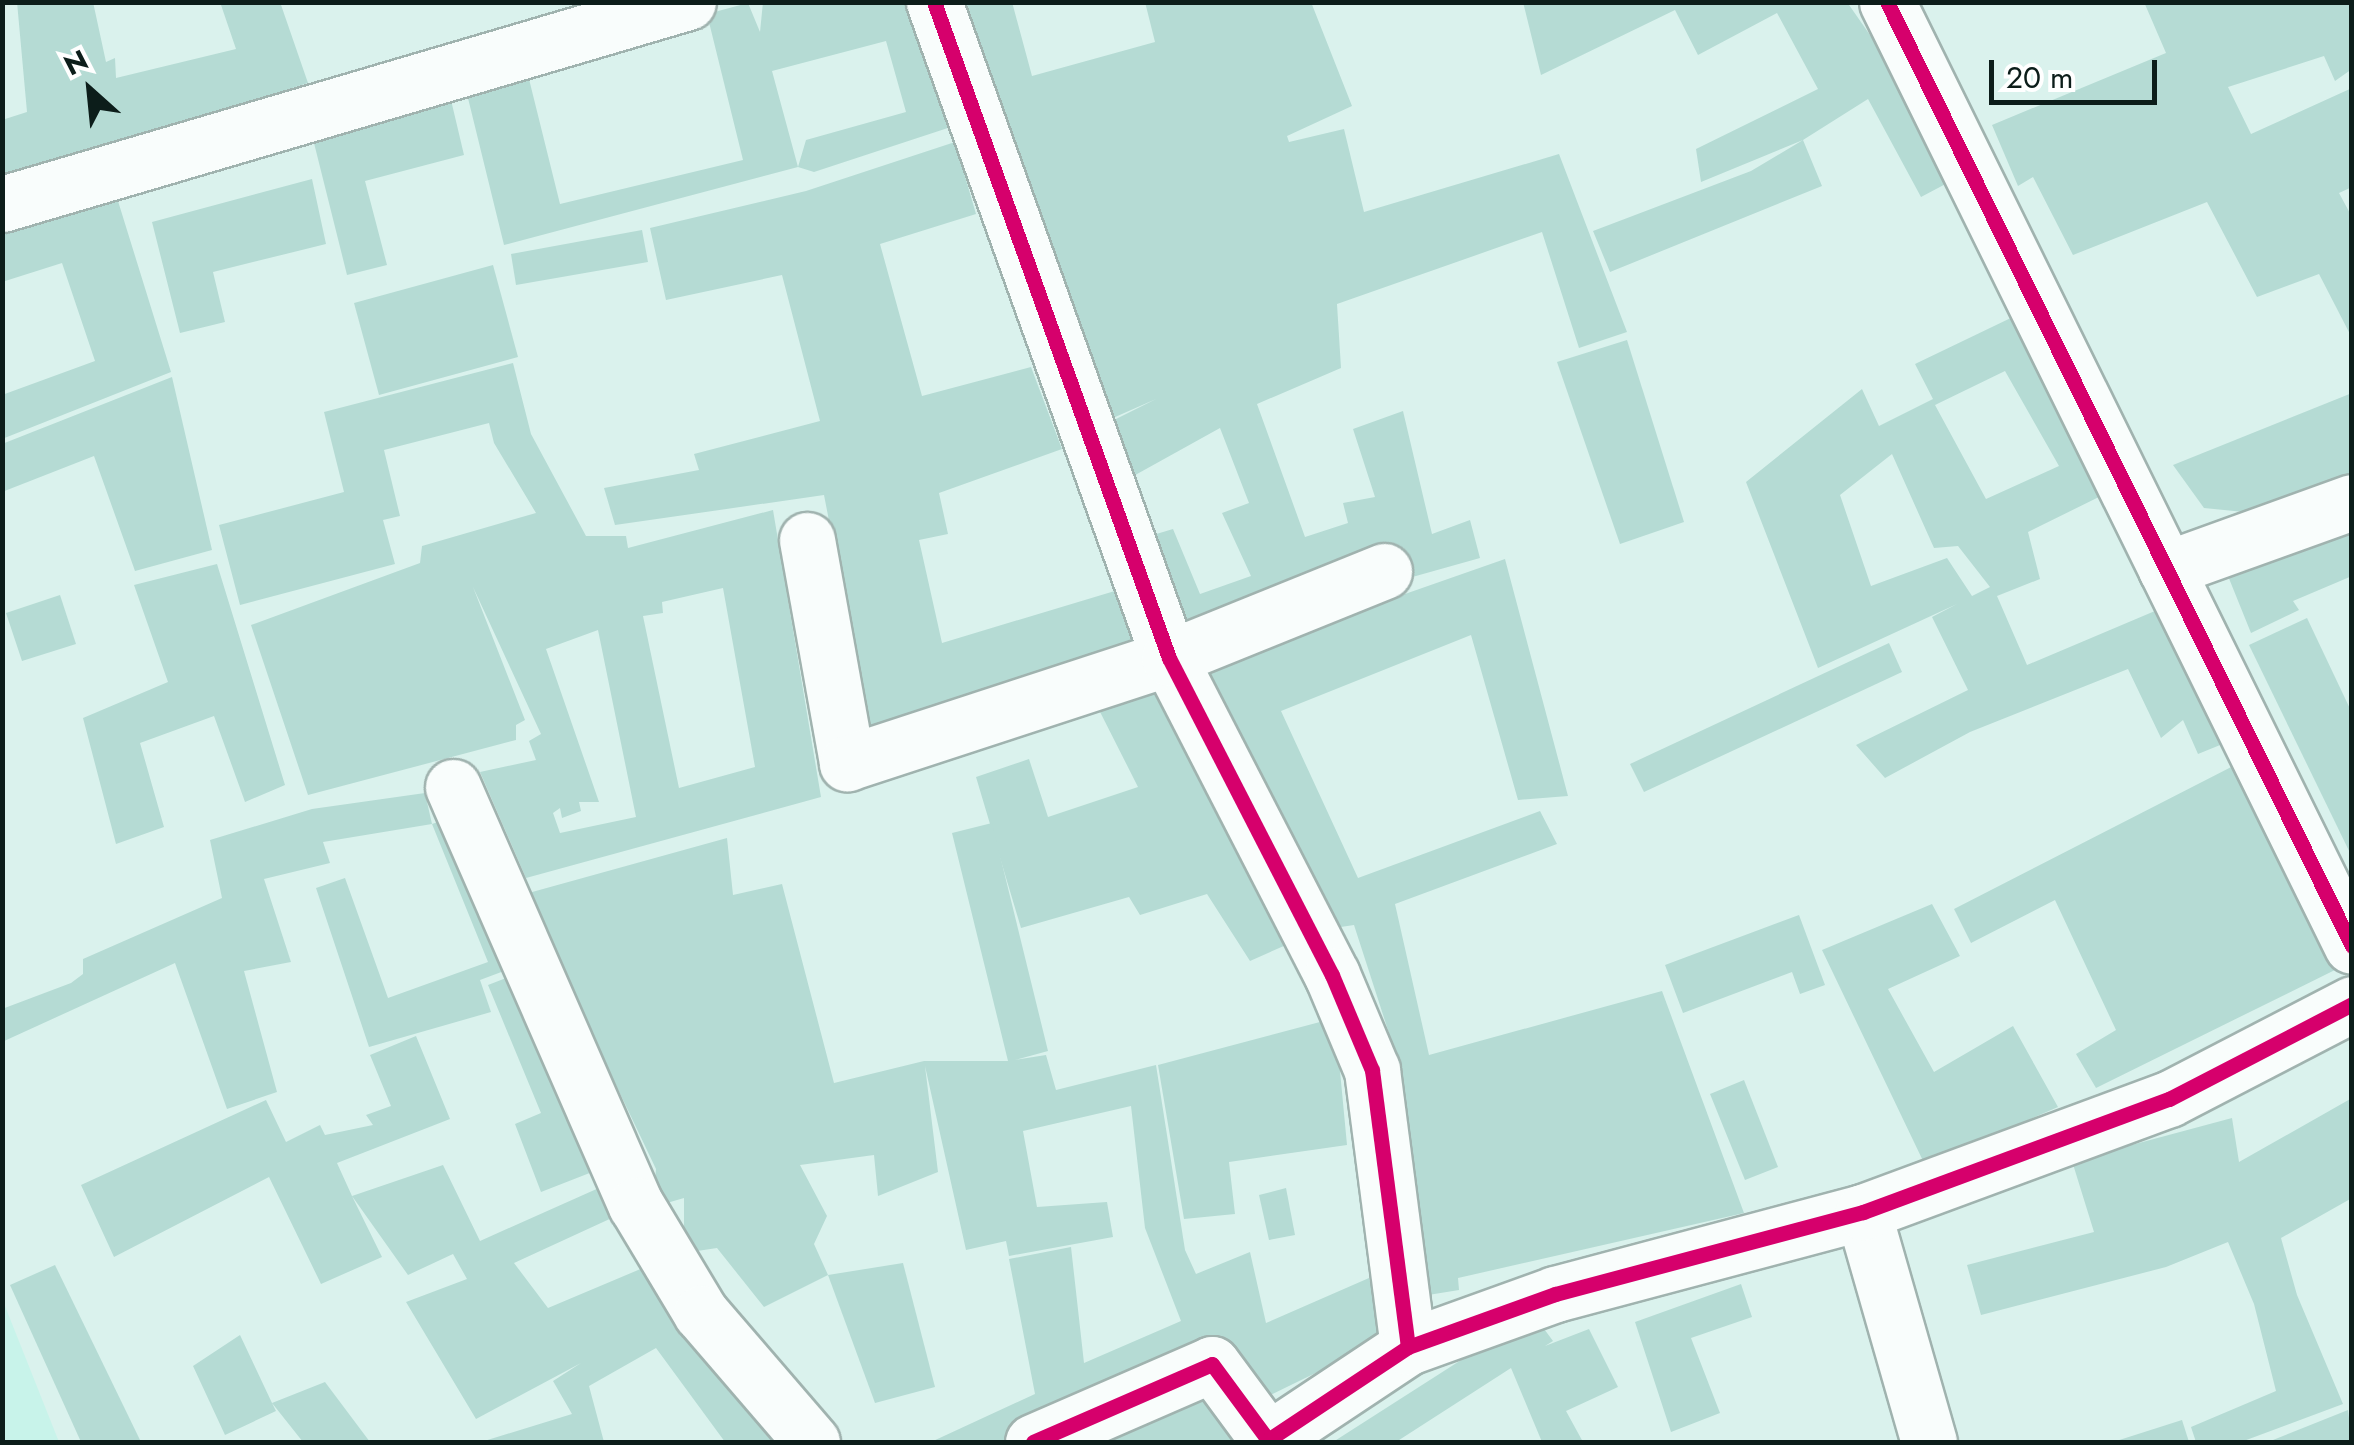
<!DOCTYPE html>
<html>
<head>
<meta charset="utf-8">
<style>
  body { margin:0 }
  #map { position:relative; width:2354px; height:1445px; overflow:hidden; background:#daf2ed; font-family:Jost,sans-serif }
  div>[style] { position:absolute }
  [style*='--x'] { left:calc(var(--x)*1px); top:calc(var(--y)*1px); width:calc(var(--w)*1px); rotate:calc(var(--a)*1deg) }
  .built>* { inset:0; background:#c8f3ea }
  .building>* { inset:0; background:#b5dbd4 }
  .roads { filter:drop-shadow(2px 0 #a0b3af) drop-shadow(-2px 0 #a0b3af) drop-shadow(0 2px #a0b3af) drop-shadow(0 -2px #a0b3af) }
  .street>* { height:55px; margin:-27.5px; padding:0 27.5px; transform-origin:27.5px; border-radius:27.5px; background:#f9fdfc }
  .cycleway>* { height:15px; margin:-7.5px; padding:0 7.5px; transform-origin:7.5px; border-radius:7.5px; background:#d6006c }
  span { translate:-50% -50%; white-space:nowrap; text-align:center; line-height:1.15; -webkit-text-stroke:8px #fff; paint-order:stroke }
  .frame { position:absolute; inset:0; border:5px solid #0c1d1a; pointer-events:none }
  .north { position:absolute; left:40px; top:40px; width:100px; height:100px; -webkit-text-stroke:8px #fff; paint-order:stroke; rotate:333deg; font-size:28px; font-weight:700; line-height:40px; text-align:center; color:#0c1d1a }
  .north::after { content:''; display:block; margin:auto; width:35px; height:45px; background:#0c1d1a; clip-path:polygon(50% 0,100% 100%,50% 72%,0 100%) }
  .scale { position:absolute; left:1989px; top:60px; width:168px; height:45px; box-sizing:border-box; border:5px solid #0c1d1a; border-top:0; padding-left:12px; font-size:30px; line-height:35px; white-space:nowrap; color:#0c1d1a; -webkit-text-stroke:8px #fff; paint-order:stroke }
</style>
</head>
<body>
<div id="map">
  <div class="built">
    <div style="clip-path:polygon(3px 1301px,59px 1442px,3px 1442px)"></div>
  </div>
  <div class="building">
    <div style="clip-path:polygon(17px 2px,93px 2px,106px 62px,115px 58px,116px 78px,236px 49px,220px 2px,280px 2px,308px 83px,2px 182px,2px 120px,27px 112px)"></div>
    <div style="clip-path:polygon(763px 2px,923px 2px,960px 124px,814px 172px,798px 167px,806px 140px,906px 112px,886px 41px,772px 71px,798px 167px,504px 245px,466px 90px,528px 75px,560px 204px,743px 160px,707px 14px,748px 3px,760px 32px)"></div>
    <div style="clip-path:polygon(947px 2px,1012px 2px,1032px 76px,1155px 42px,1145px 2px,1311px 2px,1352px 106px,1287px 136px,1289px 142px,1344px 129px,1364px 212px,1559px 154px,1627px 332px,1579px 348px,1542px 232px,1337px 304px,1341px 368px,1257px 404px,1305px 537px,1348px 523px,1343px 503px,1375px 497px,1353px 429px,1403px 411px,1432px 534px,1470px 520px,1480px 558px,1174px 644px,1133px 541px,1173px 529px,1200px 594px,1251px 576px,1222px 513px,1249px 503px,1220px 428px,1110px 489px,1086px 434px,1156px 399px,1097px 425px)"></div>
    <div style="clip-path:polygon(1523px 2px,1847px 2px,1902px 81px,1955px 179px,1921px 197px,1868px 99px,1803px 140px,1822px 186px,1610px 272px,1593px 231px,1751px 171px,1803px 140px,1701px 182px,1696px 149px,1818px 89px,1777px 13px,1698px 55px,1675px 10px,1541px 75px)"></div>
    <div style="clip-path:polygon(2144px 2px,2352px 2px,2352px 69px,2335px 81px,2324px 56px,2228px 87px,2251px 134px,2352px 88px,2352px 187px,2339px 193px,2352px 217px,2352px 338px,2319px 274px,2257px 297px,2207px 202px,2073px 255px,2033px 177px,2018px 186px,1992px 125px,2166px 53px)"></div>
    <div style="clip-path:polygon(451px 100px,464px 155px,365px 181px,387px 265px,347px 275px,312px 135px)"></div>
    <div style="clip-path:polygon(955px 142px,976px 214px,880px 244px,922px 396px,1031px 367px,1062px 449px,939px 493px,948px 534px,919px 540px,942px 643px,1128px 587px,1150px 642px,869px 726px,824px 495px,615px 525px,604px 488px,699px 470px,694px 454px,820px 421px,782px 275px,666px 300px,650px 228px,806px 191px)"></div>
    <div style="clip-path:polygon(109px 172px,171px 372px,2px 439px,2px 395px,95px 361px,62px 263px,2px 282px,2px 210px)"></div>
    <div style="clip-path:polygon(312px 179px,326px 244px,213px 272px,225px 322px,180px 333px,152px 222px)"></div>
    <div style="clip-path:polygon(642px 230px,648px 262px,516px 285px,511px 254px)"></div>
    <div style="clip-path:polygon(493px 265px,518px 357px,379px 395px,354px 303px)"></div>
    <div style="clip-path:polygon(evenodd,2017px 315px,2109px 492px,2028px 532px,2040px 579px,1997px 596px,2027px 665px,2162px 608px,2225px 743px,2198px 754px,2183px 720px,2161px 738px,2128px 669px,1970px 732px,1885px 778px,1856px 745px,1968px 690px,1932px 617px,1957px 604px,1818px 668px,1746px 482px,1862px 389px,1879px 426px,1933px 399px,1915px 364px,2017px 315px,2005px 371px,2059px 466px,1986px 499px,1935px 405px,2005px 371px,2017px 315px,1892px 454px,1934px 548px,1958px 546px,1990px 587px,1972px 596px,1947px 558px,1871px 586px,1840px 495px,1892px 454px)"></div>
    <div style="clip-path:polygon(1627px 340px,1684px 522px,1620px 544px,1557px 362px)"></div>
    <div style="clip-path:polygon(evenodd,513px 363px,531px 434px,586px 536px,626px 536px,628px 548px,773px 510px,821px 797px,526px 878px,480px 772px,536px 760px,529px 741px,541px 734px,473px 587px,525px 720px,516px 725px,516px 740px,308px 795px,251px 625px,420px 563px,422px 546px,536px 513px,494px 443px,489px 423px,384px 450px,400px 516px,383px 520px,395px 564px,240px 605px,219px 525px,344px 492px,324px 412px,513px 363px,723px 588px,755px 767px,679px 788px,643px 616px,663px 613px,662px 602px,723px 588px,513px 363px,598px 630px,636px 817px,560px 833px,553px 813px,560px 808px,562px 818px,581px 811px,579px 802px,599px 802px,546px 649px,598px 630px)"></div>
    <div style="clip-path:polygon(172px 377px,212px 550px,135px 571px,94px 456px,2px 492px,2px 444px)"></div>
    <div style="clip-path:polygon(2352px 393px,2352px 474px,2244px 512px,2204px 508px,2173px 465px)"></div>
    <div style="clip-path:polygon(2352px 522px,2352px 576px,2293px 601px,2299px 610px,2251px 633px,2228px 576px)"></div>
    <div style="clip-path:polygon(1505px 559px,1568px 796px,1518px 800px,1471px 635px,1281px 711px,1358px 878px,1540px 811px,1557px 844px,1395px 904px,1429px 1055px,1662px 991px,1744px 1213px,1458px 1278px,1459px 1290px,1422px 1296px,1397px 1058px,1354px 925px,1334px 928px,1199px 666px)"></div>
    <div style="clip-path:polygon(217px 564px,285px 785px,245px 802px,214px 716px,140px 743px,164px 827px,116px 844px,83px 718px,168px 682px,134px 585px)"></div>
    <div style="clip-path:polygon(60px 595px,76px 644px,22px 661px,6px 613px)"></div>
    <div style="clip-path:polygon(2307px 618px,2352px 713px,2352px 857px,2249px 645px)"></div>
    <div style="clip-path:polygon(1889px 643px,1902px 672px,1644px 792px,1630px 764px)"></div>
    <div style="clip-path:polygon(1149px 672px,1286px 945px,1250px 961px,1207px 894px,1140px 915px,1129px 897px,1021px 928px,976px 777px,1029px 759px,1048px 817px,1138px 787px,1093px 698px)"></div>
    <div style="clip-path:polygon(2241px 762px,2345px 965px,2096px 1088px,2076px 1054px,2116px 1030px,2055px 900px,1971px 943px,1954px 909px)"></div>
    <div style="clip-path:polygon(425px 793px,432px 824px,323px 842px,330px 863px,264px 879px,291px 962px,244px 971px,277px 1092px,227px 1109px,175px 963px,2px 1042px,2px 1009px,71px 983px,83px 974px,83px 959px,222px 898px,210px 840px,312px 809px)"></div>
    <div style="clip-path:polygon(458px 815px,517px 966px,480px 980px,491px 1012px,369px 1047px,316px 888px,345px 878px,388px 998px,488px 962px,432px 824px)"></div>
    <div style="clip-path:polygon(992px 823px,1048px 1051px,1015px 1060px,1046px 1055px,1056px 1090px,1156px 1065px,1185px 1250px,1196px 1274px,1250px 1252px,1266px 1323px,1369px 1278px,1387px 1338px,1248px 1406px,1222px 1341px,1013px 1442px,931px 1442px,1035px 1394px,1009px 1259px,1071px 1247px,1084px 1363px,1181px 1321px,1145px 1228px,1131px 1106px,1023px 1131px,1037px 1207px,1107px 1202px,1113px 1237px,1009px 1256px,1006px 1241px,966px 1250px,925px 1066px,938px 1172px,878px 1196px,874px 1155px,800px 1165px,827px 1216px,814px 1244px,828px 1275px,764px 1307px,717px 1248px,684px 1253px,684px 1198px,653px 1207px,656px 1169px,525px 894px,727px 838px,733px 895px,782px 884px,834px 1083px,924px 1061px,1008px 1061px,952px 833px)"></div>
    <div style="clip-path:polygon(1932px 904px,1960px 956px,1888px 989px,1934px 1072px,2013px 1026px,2058px 1107px,1925px 1165px,1822px 950px)"></div>
    <div style="clip-path:polygon(1799px 915px,1825px 985px,1800px 994px,1792px 972px,1683px 1013px,1665px 965px)"></div>
    <div style="clip-path:polygon(527px 970px,605px 1167px,541px 1192px,515px 1124px,541px 1113px,488px 985px)"></div>
    <div style="clip-path:polygon(1335px 1018px,1347px 1145px,1229px 1162px,1235px 1214px,1184px 1219px,1158px 1065px)"></div>
    <div style="clip-path:polygon(416px 1036px,450px 1119px,337px 1163px,352px 1196px,443px 1165px,480px 1241px,610px 1183px,627px 1211px,514px 1263px,548px 1308px,650px 1265px,778px 1442px,725px 1442px,656px 1348px,589px 1386px,604px 1442px,481px 1442px,572px 1414px,553px 1381px,581px 1363px,476px 1419px,406px 1302px,467px 1279px,453px 1254px,408px 1275px,352px 1196px,382px 1257px,321px 1284px,269px 1177px,114px 1257px,81px 1185px,266px 1100px,286px 1142px,320px 1125px,325px 1135px,373px 1125px,366px 1115px,391px 1106px,370px 1055px)"></div>
    <div style="clip-path:polygon(1744px 1080px,1778px 1167px,1745px 1180px,1710px 1094px)"></div>
    <div style="clip-path:polygon(2352px 1098px,2352px 1198px,2281px 1238px,2297px 1295px,2343px 1404px,2241px 1442px,2196px 1442px,2191px 1427px,2276px 1391px,2254px 1304px,2228px 1242px,2166px 1267px,1981px 1315px,1967px 1265px,2094px 1232px,2072px 1161px,2232px 1118px,2239px 1162px)"></div>
    <div style="clip-path:polygon(1286px 1188px,1295px 1235px,1269px 1240px,1259px 1195px)"></div>
    <div style="clip-path:polygon(903px 1263px,935px 1387px,875px 1403px,828px 1275px)"></div>
    <div style="clip-path:polygon(55px 1265px,141px 1442px,81px 1442px,10px 1285px)"></div>
    <div style="clip-path:polygon(1741px 1284px,1752px 1317px,1691px 1338px,1720px 1413px,1671px 1432px,1635px 1322px)"></div>
    <div style="clip-path:polygon(1533px 1314px,1553px 1341px,1545px 1346px,1589px 1329px,1618px 1387px,1566px 1411px,1583px 1442px,1542px 1442px,1511px 1368px,1396px 1442px,1333px 1442px)"></div>
    <div style="clip-path:polygon(240px 1335px,272px 1403px,325px 1382px,370px 1442px,303px 1442px,272px 1403px,276px 1411px,225px 1435px,193px 1366px)"></div>
    <div style="clip-path:polygon(1204px 1387px,1237px 1442px,1081px 1442px)"></div>
    <div style="clip-path:polygon(2348px 1410px,2352px 1442px,2268px 1442px)"></div>
    <div style="clip-path:polygon(2182px 1420px,2189px 1442px,2113px 1442px)"></div>
  </div>
  <div class="roads">
    <div class="street">
      <div style="--x:934;--y:2;--w:697;--a:70.29"></div>
      <div style="--x:1169;--y:658;--w:356;--a:62.8"></div>
      <div style="--x:1332;--y:975;--w:103;--a:67.2"></div>
      <div style="--x:1372;--y:1070;--w:279;--a:82.6"></div>
      <div style="--x:1887;--y:2;--w:1052;--a:63.78"></div>
      <div style="--x:2;--y:204;--w:715;--a:-16.41"></div>
      <div style="--x:807;--y:540;--w:227;--a:79.8"></div>
      <div style="--x:847;--y:763;--w:339;--a:-18.1"></div>
      <div style="--x:1169;--y:658;--w:232;--a:-22"></div>
      <div style="--x:2166;--y:569;--w:198;--a:-19.8"></div>
      <div style="--x:453;--y:787;--w:456;--a:66.4"></div>
      <div style="--x:636;--y:1205;--w:126;--a:59"></div>
      <div style="--x:701;--y:1313;--w:170;--a:49.3"></div>
      <div style="--x:1863;--y:1212;--w:239;--a:74"></div>
      <div style="--x:1033;--y:1442;--w:195;--a:-23.5"></div>
      <div style="--x:1212;--y:1364;--w:94;--a:53.6"></div>
      <div style="--x:1268;--y:1440;--w:168;--a:-33.6"></div>
      <div style="--x:1408;--y:1347;--w:156;--a:-19.8"></div>
      <div style="--x:1555;--y:1294;--w:319;--a:-14.9"></div>
      <div style="--x:1863;--y:1212;--w:326;--a:-20.3"></div>
      <div style="--x:2169;--y:1099;--w:206;--a:-27.4"></div>
    </div>
  </div>
  <div class="cycleway">
    <div style="--x:934;--y:2;--w:697;--a:70.29"></div>
    <div style="--x:1169;--y:658;--w:356;--a:62.8"></div>
    <div style="--x:1332;--y:975;--w:103;--a:67.2"></div>
    <div style="--x:1372;--y:1070;--w:279;--a:82.6"></div>
    <div style="--x:1887;--y:2;--w:1052;--a:63.78"></div>
    <div style="--x:1033;--y:1442;--w:195;--a:-23.5"></div>
    <div style="--x:1212;--y:1364;--w:94;--a:53.6"></div>
    <div style="--x:1268;--y:1440;--w:168;--a:-33.6"></div>
    <div style="--x:1408;--y:1347;--w:156;--a:-19.8"></div>
    <div style="--x:1555;--y:1294;--w:319;--a:-14.9"></div>
    <div style="--x:1863;--y:1212;--w:326;--a:-20.3"></div>
    <div style="--x:2169;--y:1099;--w:206;--a:-27.4"></div>
  </div>
  <div class="frame"></div>
  <div class="north">N</div>
  <div class="scale">20 m</div>
</div>
</body>
</html>
